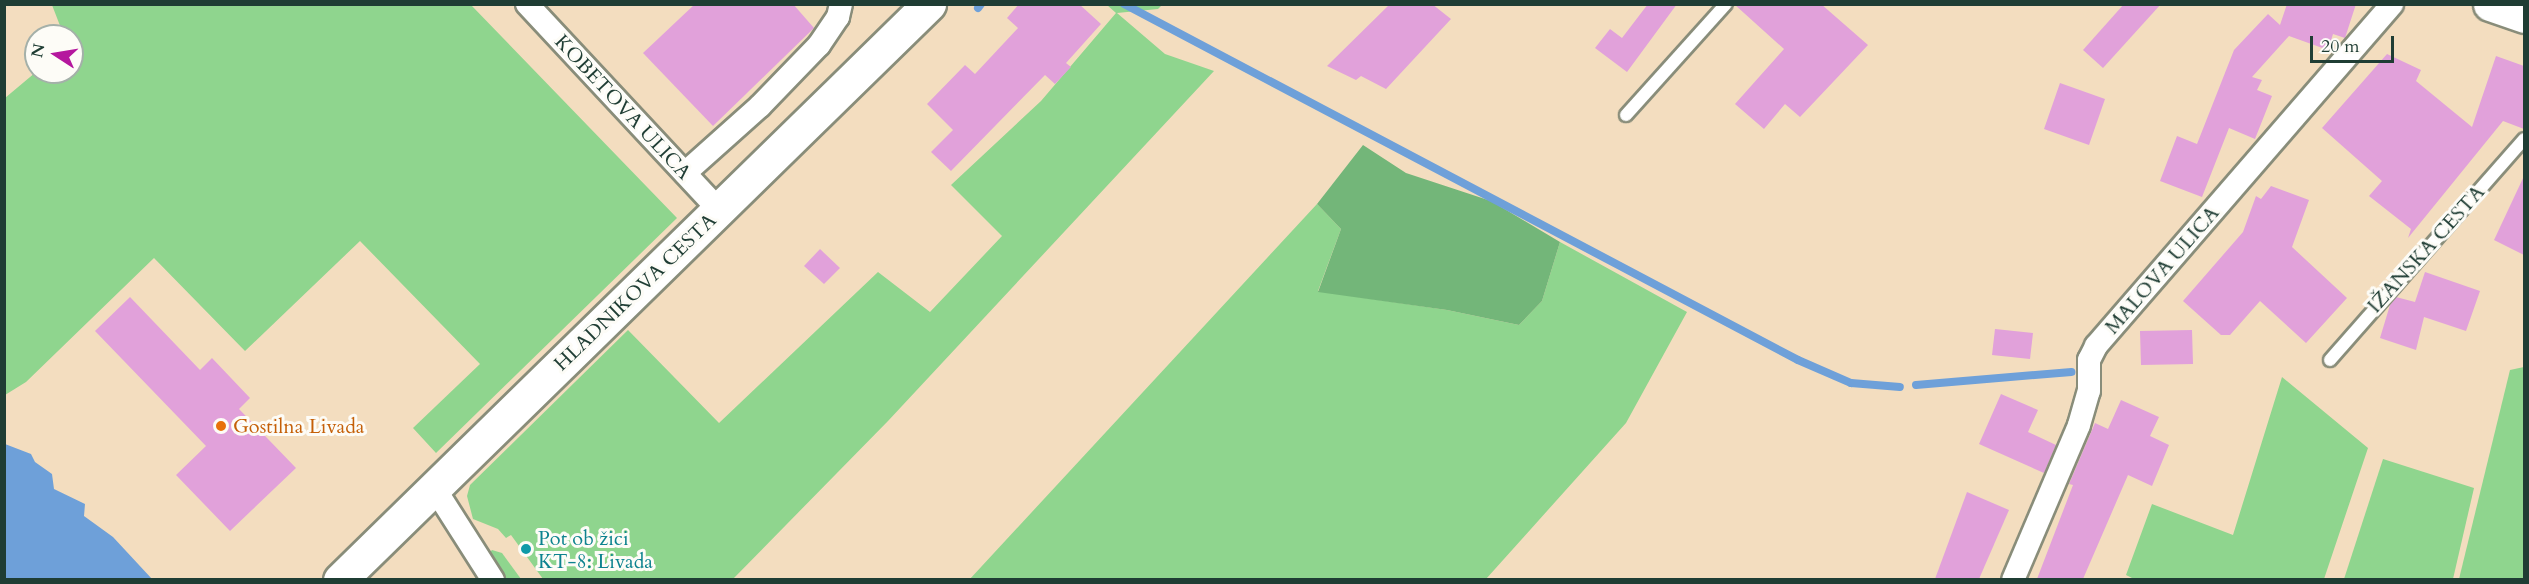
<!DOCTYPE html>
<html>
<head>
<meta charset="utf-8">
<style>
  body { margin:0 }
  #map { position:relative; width:2529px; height:584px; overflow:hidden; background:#f3ddbf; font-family:Cardo,serif }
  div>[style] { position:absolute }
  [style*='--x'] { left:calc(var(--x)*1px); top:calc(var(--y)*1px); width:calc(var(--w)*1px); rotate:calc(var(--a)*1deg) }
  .green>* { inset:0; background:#8fd58e }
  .forest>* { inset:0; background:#73b679 }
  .water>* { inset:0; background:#6ea0d9 }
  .stream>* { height:8px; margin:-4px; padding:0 4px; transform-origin:4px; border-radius:4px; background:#6ea0d9 }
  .building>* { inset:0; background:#e1a1da }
  .roads { filter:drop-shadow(2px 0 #898d7a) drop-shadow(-2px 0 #898d7a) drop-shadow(0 2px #898d7a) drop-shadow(0 -2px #898d7a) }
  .lane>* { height:12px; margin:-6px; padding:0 6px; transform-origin:6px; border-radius:6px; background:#fff }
  .street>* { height:22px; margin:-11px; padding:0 11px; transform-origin:11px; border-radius:11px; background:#fff }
  .secondary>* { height:33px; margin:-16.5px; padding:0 16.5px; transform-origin:16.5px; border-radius:16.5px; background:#fff }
  .dots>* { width:16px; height:16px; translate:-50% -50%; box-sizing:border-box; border:3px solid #fdfcf7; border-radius:50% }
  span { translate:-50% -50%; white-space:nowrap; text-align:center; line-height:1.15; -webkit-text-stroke:6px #fdfcf7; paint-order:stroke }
  .street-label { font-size:20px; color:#1f3d34 }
  .food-label { font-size:20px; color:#c56008 }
  .left { translate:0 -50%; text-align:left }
  .culture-label { font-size:20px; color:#0d838f }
  .frame { position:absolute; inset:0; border:6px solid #1f3d34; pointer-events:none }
  .north { position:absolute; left:24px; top:24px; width:60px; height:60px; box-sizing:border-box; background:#fdfcf7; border:2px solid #a4b0a9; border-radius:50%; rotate:282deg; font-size:16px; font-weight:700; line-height:24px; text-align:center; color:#1f3d34 }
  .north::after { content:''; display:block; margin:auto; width:21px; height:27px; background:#b5179e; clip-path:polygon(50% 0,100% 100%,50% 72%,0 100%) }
  .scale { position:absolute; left:2310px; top:36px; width:84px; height:27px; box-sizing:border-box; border:3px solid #1f3d34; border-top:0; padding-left:8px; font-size:18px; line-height:21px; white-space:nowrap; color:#1f3d34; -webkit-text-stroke:4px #fdfcf7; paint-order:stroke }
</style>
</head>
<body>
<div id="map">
  <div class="green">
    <div style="clip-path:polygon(52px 5px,471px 5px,677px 218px,436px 453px,413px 428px,480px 364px,360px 241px,245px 351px,154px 258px,26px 382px,5px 395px,5px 98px,36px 72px,72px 72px,72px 36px,64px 36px)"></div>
    <div style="clip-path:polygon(1107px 5px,1162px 5px,1158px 9px,1117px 13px,1165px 54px,1214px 71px,888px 421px,733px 579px,543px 579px,511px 535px,506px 538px,498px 529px,473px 519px,467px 496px,470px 485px,628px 330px,719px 423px,878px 272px,930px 312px,1002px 236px,951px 185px,1041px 101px,1116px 13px)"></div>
    <div style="clip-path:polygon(1317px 204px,1341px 229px,1318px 291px,1447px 310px,1519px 325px,1542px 301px,1560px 242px,1687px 312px,1626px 423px,1486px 579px,969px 580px)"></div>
    <div style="clip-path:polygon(2524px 367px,2524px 579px,2459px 579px,2510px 370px)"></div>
    <div style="clip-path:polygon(2282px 377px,2368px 448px,2324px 579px,2136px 580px,2126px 575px,2152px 504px,2233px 535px)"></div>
    <div style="clip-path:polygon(2383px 459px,2474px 488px,2453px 579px,2344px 579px)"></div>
    <div style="clip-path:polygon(492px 550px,502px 553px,521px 579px,504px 579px,489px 553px)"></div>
  </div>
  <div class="forest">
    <div style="clip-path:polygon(1363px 145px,1406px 173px,1491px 201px,1560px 242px,1542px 301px,1519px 325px,1447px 310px,1318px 292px,1341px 229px,1317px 204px)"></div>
  </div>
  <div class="water">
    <div style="clip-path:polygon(5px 444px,31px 454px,35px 462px,52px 474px,54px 489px,85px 504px,84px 516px,113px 537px,152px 579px,5px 579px)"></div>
  </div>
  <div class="stream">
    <div style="--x:1124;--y:4;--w:762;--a:27.84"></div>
    <div style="--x:1798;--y:360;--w:58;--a:23.5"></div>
    <div style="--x:1851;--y:383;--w:49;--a:4.7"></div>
    <div style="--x:978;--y:8;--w:5;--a:-53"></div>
    <div style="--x:1916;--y:385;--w:156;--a:-4.8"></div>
  </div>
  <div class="building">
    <div style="clip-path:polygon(695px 4px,793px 4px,814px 28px,713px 126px,643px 53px)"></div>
    <div style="clip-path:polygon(1019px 4px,1079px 4px,1101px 24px,1066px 63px,1071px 67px,1055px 84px,1045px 75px,951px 171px,931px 152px,953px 130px,927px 104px,965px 65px,975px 74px,1018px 28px,1007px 18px)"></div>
    <div style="clip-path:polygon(1390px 4px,1432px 4px,1451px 19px,1386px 89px,1361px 76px,1356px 80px,1327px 66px)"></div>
    <div style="clip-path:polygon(1648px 4px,1677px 4px,1627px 72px,1595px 48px,1610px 29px,1622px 38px)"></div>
    <div style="clip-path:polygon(1734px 4px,1821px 4px,1868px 45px,1800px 117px,1785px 104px,1764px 129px,1735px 104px,1784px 49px)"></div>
    <div style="clip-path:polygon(2124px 4px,2161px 4px,2103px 68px,2083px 50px)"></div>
    <div style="clip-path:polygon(2287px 4px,2356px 4px,2345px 38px,2333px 34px,2328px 50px,2289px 36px,2252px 77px,2262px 80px,2257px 90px,2272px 96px,2255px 139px,2229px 128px,2202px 197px,2160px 181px,2177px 136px,2197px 144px,2234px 50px,2268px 14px,2280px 25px)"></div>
    <div style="clip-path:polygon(2387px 54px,2421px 70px,2416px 81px,2472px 127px,2496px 56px,2524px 66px,2524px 129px,2503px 121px,2408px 238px,2411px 229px,2369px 196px,2382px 181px,2322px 128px)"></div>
    <div style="clip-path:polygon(2060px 83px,2105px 99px,2089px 145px,2044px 129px)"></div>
    <div style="clip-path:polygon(2524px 176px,2524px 255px,2494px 240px)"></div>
    <div style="clip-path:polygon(2271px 186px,2309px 200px,2292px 247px,2347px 298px,2306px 343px,2260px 301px,2230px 335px,2221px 335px,2183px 301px,2243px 232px,2256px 196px,2261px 199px)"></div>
    <div style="clip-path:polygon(820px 249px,840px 268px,824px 284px,804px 266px)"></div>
    <div style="clip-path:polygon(2425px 272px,2480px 291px,2466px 331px,2424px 317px,2416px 350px,2380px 338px,2390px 305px,2396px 297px,2415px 302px)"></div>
    <div style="clip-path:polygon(130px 297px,200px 370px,212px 358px,250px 398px,239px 409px,296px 468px,230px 531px,176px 475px,206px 446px,95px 331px)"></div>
    <div style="clip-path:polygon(1995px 329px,2033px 333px,2030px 359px,1992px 355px)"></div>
    <div style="clip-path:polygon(2192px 330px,2193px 364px,2141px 365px,2140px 331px)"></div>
    <div style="clip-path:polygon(2001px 394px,2038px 410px,2028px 432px,2056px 445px,2044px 473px,1979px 444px)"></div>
    <div style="clip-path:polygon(2121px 400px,2159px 417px,2150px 436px,2169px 445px,2152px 486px,2128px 475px,2083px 579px,2037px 579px,2073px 485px,2069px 484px,2095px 423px,2108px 429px)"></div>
    <div style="clip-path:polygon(1967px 492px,2009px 510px,1979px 579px,1935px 579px)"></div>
  </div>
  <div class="roads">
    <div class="lane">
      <div style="--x:1626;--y:115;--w:149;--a:-48"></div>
      <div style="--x:2330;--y:360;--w:294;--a:-48.7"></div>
    </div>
    <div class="street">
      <div style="--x:527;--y:4;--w:282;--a:47"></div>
      <div style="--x:685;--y:173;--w:101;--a:-41.8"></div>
      <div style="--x:760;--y:106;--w:85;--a:-46"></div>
      <div style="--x:819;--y:45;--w:34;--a:-56"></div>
      <div style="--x:838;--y:17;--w:13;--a:-77"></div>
      <div style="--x:435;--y:489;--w:108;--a:57.5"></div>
      <div style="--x:2013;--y:580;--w:168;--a:-66.9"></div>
      <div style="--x:2079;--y:425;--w:35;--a:-74"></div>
      <div style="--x:2089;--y:391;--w:31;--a:-90"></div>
      <div style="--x:2089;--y:360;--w:16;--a:-63"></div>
      <div style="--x:2096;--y:346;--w:452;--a:-49.1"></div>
    </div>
    <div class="secondary">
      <div style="--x:2490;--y:4;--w:36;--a:19"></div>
      <div style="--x:340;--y:580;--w:824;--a:-44.36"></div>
    </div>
  </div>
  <div class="dots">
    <div style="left:221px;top:426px;background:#e8710a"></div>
    <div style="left:526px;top:549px;background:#0f9aa8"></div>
  </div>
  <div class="street-label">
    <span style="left:623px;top:107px;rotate:47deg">KOBETOVA ULICA</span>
    <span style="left:2426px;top:249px;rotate:-48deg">IŽANSKA CESTA</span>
    <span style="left:2162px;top:270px;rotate:-49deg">MALOVA ULICA</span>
    <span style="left:635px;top:292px;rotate:-44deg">HLADNIKOVA CESTA</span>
  </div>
  <div class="food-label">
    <span class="left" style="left:233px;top:426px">Gostilna Livada</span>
  </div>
  <div class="culture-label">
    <span class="left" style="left:538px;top:550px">Pot ob žici<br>KT-8: Livada</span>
  </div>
  <div class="frame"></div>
  <div class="north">N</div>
  <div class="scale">20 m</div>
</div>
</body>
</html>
